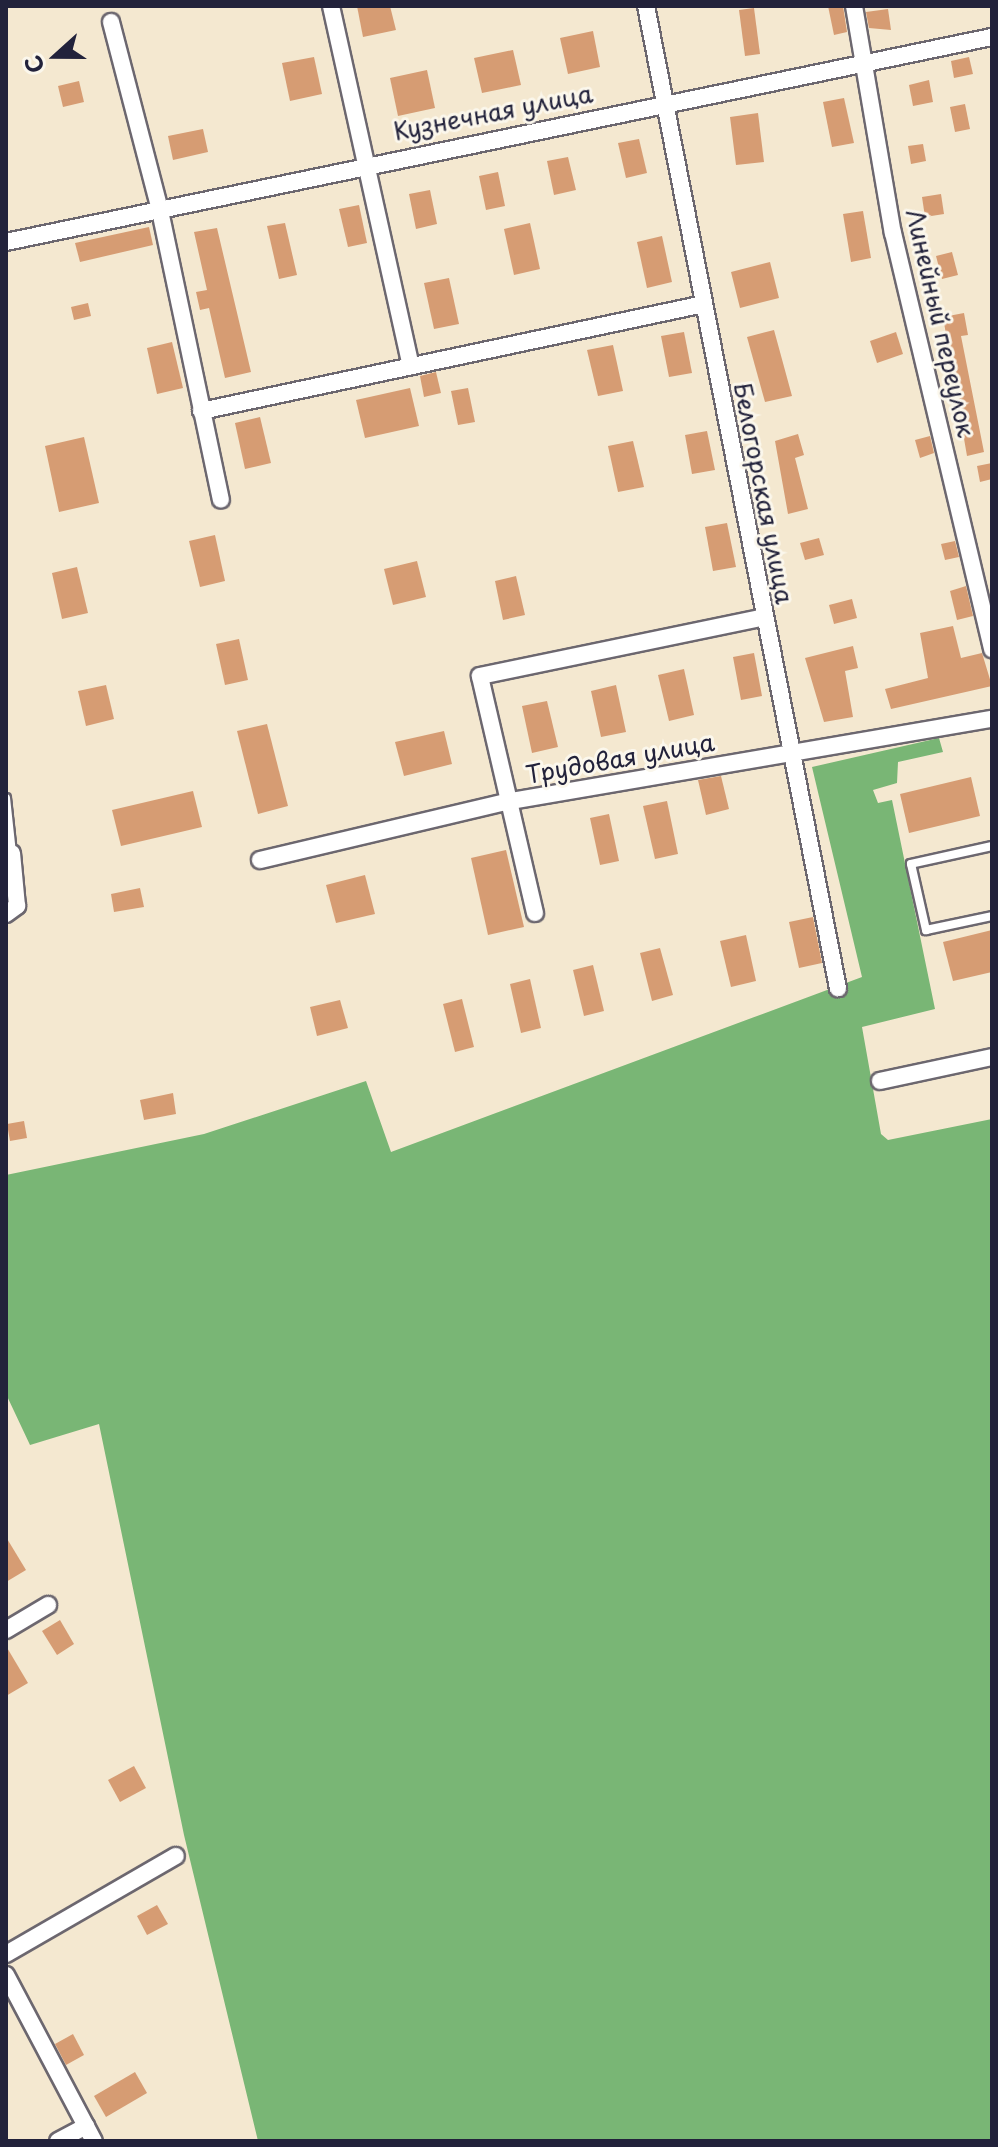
<!DOCTYPE html>
<html>
<head>
<meta charset="utf-8">
<style>
  body { margin:0 }
  #map { position:relative; width:998px; height:2147px; overflow:hidden; background:#f4e8d0; font-family:"Playpen Sans",sans-serif }
  div>[style] { position:absolute }
  [style*='--x'] { left:calc(var(--x)*1px); top:calc(var(--y)*1px); width:calc(var(--w)*1px); rotate:calc(var(--a)*1deg) }
  .forest>* { inset:0; background:#79b675 }
  .building>* { inset:0; background:#d69c73 }
  .roads { filter:drop-shadow(2px 0 #6c676f) drop-shadow(-2px 0 #6c676f) drop-shadow(0 2px #6c676f) drop-shadow(0 -2px #6c676f) }
  .service>* { height:8px; margin:-4px; padding:0 4px; transform-origin:4px; border-radius:4px; background:#fff }
  .minor>* { height:16px; margin:-8px; padding:0 8px; transform-origin:8px; border-radius:8px; background:#fff }
  span { translate:-50% -50%; white-space:nowrap; text-align:center; line-height:1.15; -webkit-text-stroke:6px #fbf7ec; paint-order:stroke }
  .street-label { font-size:24px; color:#22223b }
  .frame { position:absolute; inset:0; border:8px solid #22223b; pointer-events:none }
  .north { position:absolute; left:16px; top:16px; width:80px; height:80px; -webkit-text-stroke:6px #fbf7ec; paint-order:stroke; rotate:249deg; font-size:22px; font-weight:700; line-height:32px; text-align:center; color:#22223b }
  .north::after { content:''; display:block; margin:auto; width:28px; height:36px; background:#22223b; clip-path:polygon(50% 0,100% 100%,50% 72%,0 100%) }
</style>
</head>
<body>
<div id="map">
  <div class="forest">
    <div style="clip-path:polygon(939px 738px,943px 752px,898px 762px,897px 783px,873px 790px,878px 803px,892px 800px,935px 1009px,862px 1027px,881px 1134px,888px 1140px,992px 1119px,992px 2141px,258px 2141px,184px 1835px,99px 1424px,30px 1445px,6px 1394px,6px 1175px,204px 1134px,366px 1081px,391px 1152px,862px 977px,812px 767px)"></div>
  </div>
  <div class="building">
    <div style="clip-path:polygon(357px 6px,390px 6px,396px 30px,363px 37px)"></div>
    <div style="clip-path:polygon(828px 6px,843px 6px,847px 32px,834px 35px)"></div>
    <div style="clip-path:polygon(754px 8px,760px 54px,745px 56px,739px 10px)"></div>
    <div style="clip-path:polygon(888px 9px,891px 30px,869px 28px,866px 12px)"></div>
    <div style="clip-path:polygon(593px 31px,600px 67px,568px 74px,560px 38px)"></div>
    <div style="clip-path:polygon(513px 50px,521px 85px,482px 93px,474px 58px)"></div>
    <div style="clip-path:polygon(314px 57px,322px 94px,290px 101px,282px 63px)"></div>
    <div style="clip-path:polygon(969px 57px,973px 74px,954px 78px,951px 61px)"></div>
    <div style="clip-path:polygon(427px 70px,435px 108px,398px 116px,390px 78px)"></div>
    <div style="clip-path:polygon(929px 80px,933px 102px,913px 106px,909px 85px)"></div>
    <div style="clip-path:polygon(79px 81px,84px 102px,63px 107px,58px 86px)"></div>
    <div style="clip-path:polygon(844px 98px,854px 143px,832px 147px,823px 102px)"></div>
    <div style="clip-path:polygon(965px 104px,970px 129px,955px 132px,950px 107px)"></div>
    <div style="clip-path:polygon(758px 113px,764px 162px,736px 165px,730px 117px)"></div>
    <div style="clip-path:polygon(203px 129px,208px 152px,173px 160px,168px 136px)"></div>
    <div style="clip-path:polygon(639px 139px,647px 173px,626px 178px,618px 143px)"></div>
    <div style="clip-path:polygon(923px 144px,926px 161px,911px 164px,908px 146px)"></div>
    <div style="clip-path:polygon(568px 157px,576px 190px,554px 195px,547px 161px)"></div>
    <div style="clip-path:polygon(498px 172px,505px 206px,486px 210px,479px 176px)"></div>
    <div style="clip-path:polygon(430px 190px,437px 224px,416px 229px,409px 194px)"></div>
    <div style="clip-path:polygon(941px 194px,944px 214px,925px 217px,922px 197px)"></div>
    <div style="clip-path:polygon(359px 205px,367px 243px,348px 247px,339px 209px)"></div>
    <div style="clip-path:polygon(863px 211px,871px 258px,851px 262px,843px 214px)"></div>
    <div style="clip-path:polygon(285px 223px,297px 275px,279px 279px,267px 226px)"></div>
    <div style="clip-path:polygon(530px 223px,540px 269px,514px 275px,504px 229px)"></div>
    <div style="clip-path:polygon(149px 227px,153px 245px,80px 262px,75px 243px)"></div>
    <div style="clip-path:polygon(217px 228px,251px 372px,225px 378px,209px 308px,200px 310px,196px 292px,207px 290px,194px 232px)"></div>
    <div style="clip-path:polygon(662px 236px,672px 282px,647px 288px,637px 242px)"></div>
    <div style="clip-path:polygon(952px 252px,958px 275px,942px 279px,936px 256px)"></div>
    <div style="clip-path:polygon(770px 262px,779px 298px,740px 308px,731px 272px)"></div>
    <div style="clip-path:polygon(449px 278px,459px 324px,434px 329px,424px 283px)"></div>
    <div style="clip-path:polygon(88px 303px,91px 316px,74px 320px,71px 307px)"></div>
    <div style="clip-path:polygon(964px 313px,968px 335px,961px 336px,984px 452px,967px 456px,943px 317px)"></div>
    <div style="clip-path:polygon(774px 330px,792px 396px,765px 402px,747px 337px)"></div>
    <div style="clip-path:polygon(684px 332px,692px 373px,669px 377px,661px 336px)"></div>
    <div style="clip-path:polygon(896px 332px,903px 354px,877px 363px,870px 341px)"></div>
    <div style="clip-path:polygon(172px 342px,183px 388px,157px 394px,147px 348px)"></div>
    <div style="clip-path:polygon(613px 345px,623px 391px,598px 396px,587px 350px)"></div>
    <div style="clip-path:polygon(436px 372px,441px 393px,424px 397px,420px 376px)"></div>
    <div style="clip-path:polygon(410px 388px,419px 426px,365px 438px,356px 400px)"></div>
    <div style="clip-path:polygon(468px 388px,475px 422px,458px 425px,451px 391px)"></div>
    <div style="clip-path:polygon(260px 417px,271px 463px,245px 469px,235px 423px)"></div>
    <div style="clip-path:polygon(707px 431px,715px 470px,692px 474px,685px 435px)"></div>
    <div style="clip-path:polygon(798px 434px,804px 455px,795px 458px,808px 509px,788px 514px,775px 441px)"></div>
    <div style="clip-path:polygon(930px 436px,934px 453px,920px 458px,915px 440px)"></div>
    <div style="clip-path:polygon(84px 437px,99px 503px,59px 512px,45px 446px)"></div>
    <div style="clip-path:polygon(633px 441px,644px 487px,618px 492px,608px 446px)"></div>
    <div style="clip-path:polygon(992px 463px,992px 479px,980px 482px,977px 466px)"></div>
    <div style="clip-path:polygon(727px 523px,736px 567px,713px 571px,705px 527px)"></div>
    <div style="clip-path:polygon(215px 535px,225px 581px,200px 587px,189px 541px)"></div>
    <div style="clip-path:polygon(819px 538px,824px 555px,805px 560px,800px 543px)"></div>
    <div style="clip-path:polygon(955px 541px,959px 557px,945px 560px,941px 544px)"></div>
    <div style="clip-path:polygon(417px 561px,426px 597px,393px 605px,384px 569px)"></div>
    <div style="clip-path:polygon(77px 567px,88px 613px,62px 619px,52px 573px)"></div>
    <div style="clip-path:polygon(516px 576px,525px 615px,503px 620px,495px 581px)"></div>
    <div style="clip-path:polygon(966px 586px,973px 616px,957px 620px,950px 591px)"></div>
    <div style="clip-path:polygon(852px 599px,857px 618px,834px 624px,829px 605px)"></div>
    <div style="clip-path:polygon(953px 626px,961px 658px,982px 653px,992px 686px,891px 709px,885px 689px,928px 678px,920px 633px)"></div>
    <div style="clip-path:polygon(239px 639px,248px 680px,225px 685px,216px 644px)"></div>
    <div style="clip-path:polygon(853px 646px,858px 668px,845px 671px,853px 717px,824px 722px,805px 658px)"></div>
    <div style="clip-path:polygon(754px 653px,762px 696px,741px 700px,733px 657px)"></div>
    <div style="clip-path:polygon(684px 669px,694px 715px,669px 721px,658px 675px)"></div>
    <div style="clip-path:polygon(106px 685px,114px 719px,86px 726px,78px 691px)"></div>
    <div style="clip-path:polygon(616px 685px,626px 732px,601px 737px,591px 691px)"></div>
    <div style="clip-path:polygon(547px 701px,558px 747px,532px 753px,522px 706px)"></div>
    <div style="clip-path:polygon(267px 724px,288px 806px,258px 814px,237px 731px)"></div>
    <div style="clip-path:polygon(444px 731px,452px 764px,404px 776px,395px 742px)"></div>
    <div style="clip-path:polygon(721px 776px,729px 809px,706px 815px,698px 780px)"></div>
    <div style="clip-path:polygon(971px 777px,980px 816px,909px 833px,900px 794px)"></div>
    <div style="clip-path:polygon(193px 791px,202px 827px,121px 846px,112px 810px)"></div>
    <div style="clip-path:polygon(667px 801px,678px 854px,655px 859px,643px 806px)"></div>
    <div style="clip-path:polygon(609px 814px,619px 861px,600px 865px,590px 818px)"></div>
    <div style="clip-path:polygon(506px 850px,524px 927px,488px 935px,471px 858px)"></div>
    <div style="clip-path:polygon(365px 875px,375px 914px,336px 923px,326px 885px)"></div>
    <div style="clip-path:polygon(140px 888px,144px 907px,114px 912px,111px 894px)"></div>
    <div style="clip-path:polygon(813px 917px,822px 963px,799px 968px,789px 922px)"></div>
    <div style="clip-path:polygon(992px 930px,992px 972px,953px 981px,943px 942px)"></div>
    <div style="clip-path:polygon(746px 935px,756px 981px,731px 987px,720px 941px)"></div>
    <div style="clip-path:polygon(660px 948px,673px 995px,652px 1001px,640px 953px)"></div>
    <div style="clip-path:polygon(593px 965px,604px 1011px,584px 1016px,573px 970px)"></div>
    <div style="clip-path:polygon(530px 979px,541px 1028px,521px 1033px,510px 984px)"></div>
    <div style="clip-path:polygon(462px 999px,474px 1047px,455px 1052px,443px 1004px)"></div>
    <div style="clip-path:polygon(340px 1000px,348px 1028px,317px 1036px,310px 1007px)"></div>
    <div style="clip-path:polygon(173px 1093px,176px 1114px,144px 1120px,140px 1100px)"></div>
    <div style="clip-path:polygon(24px 1121px,27px 1138px,10px 1141px,7px 1124px)"></div>
    <div style="clip-path:polygon(6px 1537px,26px 1570px,6px 1582px)"></div>
    <div style="clip-path:polygon(60px 1620px,74px 1644px,57px 1655px,42px 1631px)"></div>
    <div style="clip-path:polygon(6px 1646px,28px 1683px,6px 1696px)"></div>
    <div style="clip-path:polygon(134px 1766px,146px 1788px,120px 1802px,108px 1780px)"></div>
    <div style="clip-path:polygon(157px 1905px,168px 1924px,147px 1935px,137px 1916px)"></div>
    <div style="clip-path:polygon(73px 2034px,84px 2055px,66px 2065px,55px 2044px)"></div>
    <div style="clip-path:polygon(135px 2072px,147px 2093px,106px 2117px,94px 2096px)"></div>
  </div>
  <div class="roads">
    <div class="service">
      <div style="--x:6;--y:798;--w:55;--a:83.8"></div>
      <div style="--x:992;--y:846;--w:83;--a:167.5"></div>
      <div style="--x:911;--y:864;--w:68;--a:77.2"></div>
      <div style="--x:926;--y:930;--w:67;--a:-12"></div>
    </div>
    <div class="minor">
      <div style="--x:331;--y:6;--w:369;--a:77.5"></div>
      <div style="--x:646;--y:6;--w:1001;--a:78.94"></div>
      <div style="--x:854;--y:6;--w:230;--a:80.3"></div>
      <div style="--x:893;--y:233;--w:428;--a:76.6"></div>
      <div style="--x:111;--y:22;--w:190;--a:75.4"></div>
      <div style="--x:159;--y:206;--w:300;--a:78.1"></div>
      <div style="--x:6;--y:242;--w:1007;--a:-11.75"></div>
      <div style="--x:201;--y:411;--w:514;--a:-12.01"></div>
      <div style="--x:260;--y:860;--w:252;--a:-13.3"></div>
      <div style="--x:505;--y:802;--w:494;--a:-9.7"></div>
      <div style="--x:535;--y:913;--w:243;--a:-103.1"></div>
      <div style="--x:480;--y:676;--w:290;--a:-11.7"></div>
      <div style="--x:6;--y:914;--w:14;--a:-36"></div>
      <div style="--x:17;--y:906;--w:53;--a:-95.4"></div>
      <div style="--x:880;--y:1081;--w:115;--a:-12.1"></div>
      <div style="--x:6;--y:1630;--w:49;--a:-30.8"></div>
      <div style="--x:6;--y:1954;--w:196;--a:-30"></div>
      <div style="--x:6;--y:1975;--w:188;--a:62.1"></div>
      <div style="--x:58;--y:2141;--w:32;--a:-28"></div>
    </div>
  </div>
  <div class="street-label">
    <span style="left:493px;top:112px;rotate:-11deg">Кузнечная улица</span>
    <span style="left:941px;top:323px;rotate:77deg">Линейный переулок</span>
    <span style="left:764px;top:493px;rotate:79deg">Белогорская улица</span>
    <span style="left:620px;top:758px;rotate:-10deg">Трудовая улица</span>
  </div>
  <div class="frame"></div>
  <div class="north">С</div>
</div>
</body>
</html>
